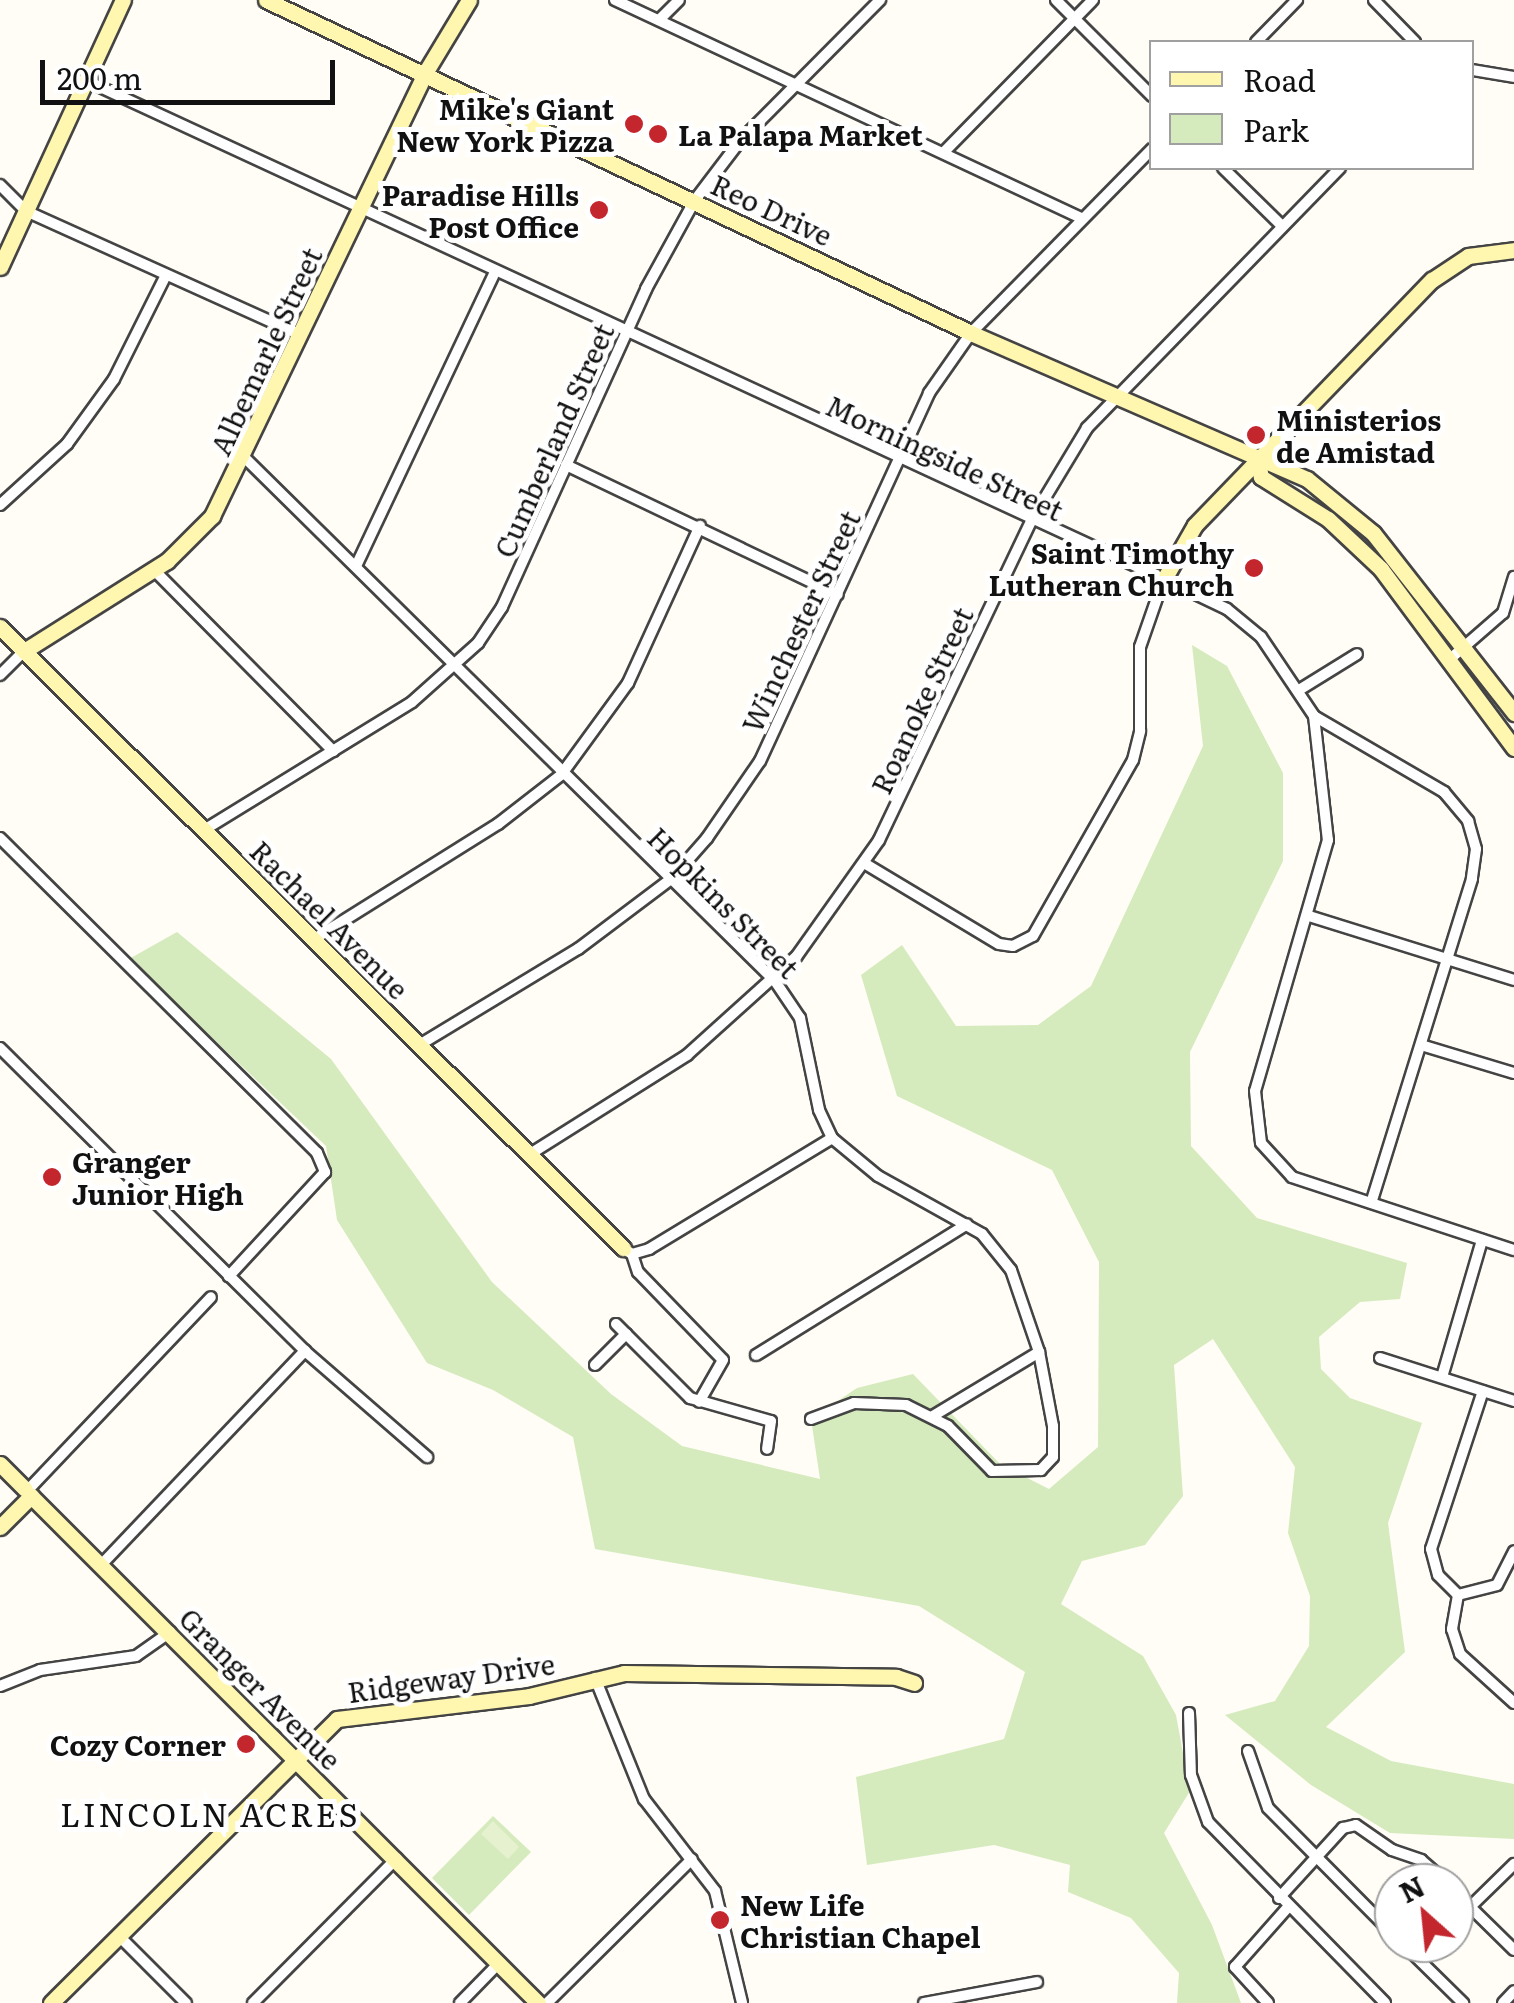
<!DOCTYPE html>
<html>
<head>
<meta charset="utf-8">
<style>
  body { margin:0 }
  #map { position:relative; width:1514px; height:2003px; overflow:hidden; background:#fffdf5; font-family:Literata,serif }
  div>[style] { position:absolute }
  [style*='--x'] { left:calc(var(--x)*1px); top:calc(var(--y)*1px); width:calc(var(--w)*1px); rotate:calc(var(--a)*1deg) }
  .green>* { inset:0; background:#d5ebbd }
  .pitch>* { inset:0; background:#e6f2cf }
  .roads { filter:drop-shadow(2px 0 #444) drop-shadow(-2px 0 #444) drop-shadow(0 2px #444) drop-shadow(0 -2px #444) }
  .street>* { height:10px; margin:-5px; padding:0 5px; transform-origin:5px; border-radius:5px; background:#fff }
  .secondary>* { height:15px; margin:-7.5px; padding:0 7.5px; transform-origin:7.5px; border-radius:7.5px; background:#fff6b0 }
  .dots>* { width:28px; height:28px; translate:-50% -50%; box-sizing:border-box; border:5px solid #fff; border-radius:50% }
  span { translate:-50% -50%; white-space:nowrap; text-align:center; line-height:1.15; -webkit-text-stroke:10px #fff; paint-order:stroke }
  .poi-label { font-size:28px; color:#111; font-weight:700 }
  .right { translate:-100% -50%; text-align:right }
  .left { translate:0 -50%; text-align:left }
  .street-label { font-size:28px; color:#111 }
  .quarter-label { font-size:32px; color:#111; letter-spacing:2.5px }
  .legend { position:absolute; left:1149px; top:40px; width:325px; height:130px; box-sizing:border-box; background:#fff; border:2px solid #a0a0a0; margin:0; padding:12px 18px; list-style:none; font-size:30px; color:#111 }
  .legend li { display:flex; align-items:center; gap:20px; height:50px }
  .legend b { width:50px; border:2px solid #a0a0a0 }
  .north { position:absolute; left:1374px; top:1863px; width:100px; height:100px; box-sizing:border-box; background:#fff; border:2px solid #a0a0a0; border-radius:50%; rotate:333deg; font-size:28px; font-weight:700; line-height:40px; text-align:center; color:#111 }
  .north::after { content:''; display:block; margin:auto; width:35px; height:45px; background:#c4262e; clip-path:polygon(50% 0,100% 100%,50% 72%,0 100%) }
  .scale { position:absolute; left:40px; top:60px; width:295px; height:45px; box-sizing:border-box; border:5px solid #111; border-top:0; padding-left:12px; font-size:30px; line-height:35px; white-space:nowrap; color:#111; -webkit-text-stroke:8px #fff; paint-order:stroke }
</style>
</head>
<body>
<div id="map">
  <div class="green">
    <div style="clip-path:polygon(1192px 645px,1227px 666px,1283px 773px,1283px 861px,1190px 1052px,1191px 1146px,1257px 1218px,1407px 1263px,1400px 1299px,1360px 1302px,1319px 1337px,1321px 1369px,1350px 1398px,1422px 1423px,1388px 1523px,1405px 1652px,1326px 1727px,1391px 1761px,1514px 1784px,1514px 1839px,1390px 1833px,1311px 1785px,1225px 1715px,1275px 1701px,1309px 1646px,1310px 1596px,1288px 1533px,1295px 1467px,1213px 1339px,1174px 1365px,1183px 1496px,1145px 1545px,1082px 1561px,1061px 1604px,1143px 1656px,1176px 1715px,1190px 1791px,1164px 1833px,1212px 1925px,1241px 2003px,1177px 2003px,1179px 1973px,1131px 1918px,1068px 1892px,1070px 1865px,994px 1845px,867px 1865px,856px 1777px,1004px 1739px,1025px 1672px,919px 1606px,595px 1549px,573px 1437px,493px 1390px,427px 1363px,337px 1220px,326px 1146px,129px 959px,177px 932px,331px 1059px,492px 1282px,611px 1394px,682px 1446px,820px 1479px,811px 1419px,857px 1388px,913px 1374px,1000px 1464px,1049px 1489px,1098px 1447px,1099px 1262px,1052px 1170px,897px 1096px,861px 975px,902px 945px,956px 1026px,1038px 1025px,1091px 986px,1203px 746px)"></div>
    <div style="clip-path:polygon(493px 1816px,531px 1852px,469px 1915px,432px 1878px)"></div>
  </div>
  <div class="pitch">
    <div style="clip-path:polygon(493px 1821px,519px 1847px,508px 1859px,481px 1834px)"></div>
  </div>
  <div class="roads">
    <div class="street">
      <div style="--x:615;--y:0;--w:514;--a:25.07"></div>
      <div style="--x:1056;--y:0;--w:136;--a:45"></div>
      <div style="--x:1374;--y:0;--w:59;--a:45.7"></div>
      <div style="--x:659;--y:20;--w:28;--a:-45"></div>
      <div style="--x:1256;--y:42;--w:59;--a:-45.7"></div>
      <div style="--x:1472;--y:70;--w:43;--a:9.5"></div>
      <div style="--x:85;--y:80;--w:1214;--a:24.83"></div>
      <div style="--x:1187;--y:590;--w:44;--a:25.4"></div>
      <div style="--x:1227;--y:609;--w:44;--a:39.5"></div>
      <div style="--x:1261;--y:637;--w:95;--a:56.1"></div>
      <div style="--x:1314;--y:716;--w:125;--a:83.6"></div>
      <div style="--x:1328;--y:840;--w:261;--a:106.2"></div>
      <div style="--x:1255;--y:1091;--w:52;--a:83.4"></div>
      <div style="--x:1261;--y:1143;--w:46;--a:47.6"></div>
      <div style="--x:1292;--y:1177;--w:234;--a:18.2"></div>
      <div style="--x:944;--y:152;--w:213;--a:-45.6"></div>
      <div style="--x:1223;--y:168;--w:83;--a:44.5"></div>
      <div style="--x:0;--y:185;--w:37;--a:45"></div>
      <div style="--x:26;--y:211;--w:301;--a:24.3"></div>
      <div style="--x:243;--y:456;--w:747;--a:44.62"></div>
      <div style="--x:775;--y:981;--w:45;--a:56"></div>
      <div style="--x:800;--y:1018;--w:94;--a:78.3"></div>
      <div style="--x:819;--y:1110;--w:31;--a:65"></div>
      <div style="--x:832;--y:1138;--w:60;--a:39.6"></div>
      <div style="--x:878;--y:1176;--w:119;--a:29.1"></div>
      <div style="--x:982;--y:1234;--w:46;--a:51.1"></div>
      <div style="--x:1011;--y:1270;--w:87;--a:71.1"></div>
      <div style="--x:1039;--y:1352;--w:75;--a:79.3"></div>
      <div style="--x:1053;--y:1426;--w:31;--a:90"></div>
      <div style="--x:1053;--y:1457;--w:18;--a:133"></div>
      <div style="--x:1041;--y:1470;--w:49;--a:178.8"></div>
      <div style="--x:992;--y:1471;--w:63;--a:-134.4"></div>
      <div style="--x:948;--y:1426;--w:47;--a:-153.4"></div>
      <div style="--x:906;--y:1405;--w:52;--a:-177.8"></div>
      <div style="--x:854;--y:1403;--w:46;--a:159.6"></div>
      <div style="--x:566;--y:465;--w:301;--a:25.5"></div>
      <div style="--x:0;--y:505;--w:91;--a:-42.3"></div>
      <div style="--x:67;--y:444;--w:80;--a:-54.1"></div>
      <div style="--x:114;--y:379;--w:116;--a:-63.4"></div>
      <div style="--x:356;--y:566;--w:325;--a:-64.7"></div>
      <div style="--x:154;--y:570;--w:255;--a:45.3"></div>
      <div style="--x:1450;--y:659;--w:70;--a:-41"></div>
      <div style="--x:1503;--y:613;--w:38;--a:-73"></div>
      <div style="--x:0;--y:675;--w:34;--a:-45"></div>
      <div style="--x:1299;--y:690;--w:68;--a:-31.8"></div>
      <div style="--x:1314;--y:716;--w:151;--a:30.3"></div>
      <div style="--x:1444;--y:792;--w:38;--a:50"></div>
      <div style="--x:1468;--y:821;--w:29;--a:74"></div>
      <div style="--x:1476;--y:849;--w:30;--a:98"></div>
      <div style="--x:1472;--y:879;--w:339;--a:107.3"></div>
      <div style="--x:204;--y:830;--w:244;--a:-31.6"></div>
      <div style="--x:412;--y:702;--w:89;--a:-41.8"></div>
      <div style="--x:478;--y:643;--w:43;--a:-56.3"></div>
      <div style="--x:502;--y:607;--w:349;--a:-65.6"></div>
      <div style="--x:646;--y:289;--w:102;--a:-61.2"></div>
      <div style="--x:695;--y:200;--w:74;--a:-52.7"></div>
      <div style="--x:740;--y:141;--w:199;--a:-45.2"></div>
      <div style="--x:0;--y:838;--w:447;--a:44.8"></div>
      <div style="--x:317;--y:1153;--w:21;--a:67"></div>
      <div style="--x:325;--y:1172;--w:142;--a:132.7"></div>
      <div style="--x:864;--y:863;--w:157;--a:31"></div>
      <div style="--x:999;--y:944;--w:14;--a:8"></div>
      <div style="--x:1013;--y:946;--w:22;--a:-27"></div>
      <div style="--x:1033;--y:936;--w:202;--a:-60.4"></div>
      <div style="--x:1133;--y:760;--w:30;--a:-76"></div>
      <div style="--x:1140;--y:731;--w:84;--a:-90"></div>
      <div style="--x:1140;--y:647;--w:70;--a:-70.8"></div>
      <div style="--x:1309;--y:916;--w:215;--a:17.3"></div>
      <div style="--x:314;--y:939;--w:217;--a:-32"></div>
      <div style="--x:498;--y:824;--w:80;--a:-37.9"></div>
      <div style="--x:561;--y:775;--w:114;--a:-53.9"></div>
      <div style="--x:628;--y:683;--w:173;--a:-65.4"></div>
      <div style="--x:421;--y:1044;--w:184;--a:-31.2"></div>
      <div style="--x:578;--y:949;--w:116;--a:-37"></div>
      <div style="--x:671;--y:879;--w:55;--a:-48.7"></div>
      <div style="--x:707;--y:838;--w:93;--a:-55.5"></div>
      <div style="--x:760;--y:761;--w:405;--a:-65.3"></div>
      <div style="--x:929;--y:393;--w:73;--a:-55"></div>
      <div style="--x:971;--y:333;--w:258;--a:-45.5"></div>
      <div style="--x:1421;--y:1045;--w:97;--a:16.8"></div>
      <div style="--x:0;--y:1048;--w:430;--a:44.8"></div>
      <div style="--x:305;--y:1351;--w:162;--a:41"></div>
      <div style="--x:530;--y:1154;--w:186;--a:-32.2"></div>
      <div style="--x:687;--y:1055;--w:147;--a:-42"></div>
      <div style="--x:796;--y:957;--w:143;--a:-54.6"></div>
      <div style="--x:879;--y:840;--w:353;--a:-64.5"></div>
      <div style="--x:1031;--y:521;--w:109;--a:-58.9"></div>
      <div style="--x:1087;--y:428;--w:363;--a:-45.8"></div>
      <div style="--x:623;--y:1248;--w:11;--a:34"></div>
      <div style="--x:632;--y:1254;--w:18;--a:-16"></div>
      <div style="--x:649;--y:1249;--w:214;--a:-31.2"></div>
      <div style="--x:632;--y:1254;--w:19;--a:72"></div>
      <div style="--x:638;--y:1272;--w:122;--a:46"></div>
      <div style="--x:723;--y:1360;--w:48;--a:119.7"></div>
      <div style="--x:616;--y:1324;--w:105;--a:45"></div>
      <div style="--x:690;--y:1398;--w:84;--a:15.9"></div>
      <div style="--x:771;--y:1421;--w:28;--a:98"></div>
      <div style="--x:756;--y:1355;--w:248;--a:-31.8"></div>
      <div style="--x:1380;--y:1358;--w:141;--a:17.8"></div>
      <div style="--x:595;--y:1365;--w:44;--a:-45"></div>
      <div style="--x:1442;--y:1377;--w:143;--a:-73.7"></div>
      <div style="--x:933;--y:1416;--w:124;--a:-31.1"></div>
      <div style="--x:27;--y:1491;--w:267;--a:-46.5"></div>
      <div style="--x:101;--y:1565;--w:296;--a:-46.4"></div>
      <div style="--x:1458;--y:1595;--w:28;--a:-135"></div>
      <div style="--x:1438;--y:1575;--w:27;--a:-105"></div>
      <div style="--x:1431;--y:1549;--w:166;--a:-71.8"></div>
      <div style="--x:1458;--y:1595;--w:35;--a:100"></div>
      <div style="--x:1452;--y:1629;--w:26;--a:72"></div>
      <div style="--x:1460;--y:1654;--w:73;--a:42.2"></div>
      <div style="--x:1458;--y:1595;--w:40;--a:-14.4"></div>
      <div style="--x:1497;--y:1585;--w:38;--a:-63"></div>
      <div style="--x:595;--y:1678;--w:131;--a:68"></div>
      <div style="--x:644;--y:1799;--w:116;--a:52.3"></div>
      <div style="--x:715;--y:1891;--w:115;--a:76.4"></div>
      <div style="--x:0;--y:1686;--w:43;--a:-21.8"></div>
      <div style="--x:40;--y:1670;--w:97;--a:-8.3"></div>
      <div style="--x:136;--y:1656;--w:42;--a:-35.2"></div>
      <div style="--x:1189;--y:1713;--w:62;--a:88.2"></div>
      <div style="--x:1191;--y:1775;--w:50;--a:70.1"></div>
      <div style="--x:1208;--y:1822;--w:253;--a:45.6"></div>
      <div style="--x:1248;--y:1751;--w:60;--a:70.7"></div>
      <div style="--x:1268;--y:1808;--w:179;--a:45.2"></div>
      <div style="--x:1454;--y:1891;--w:84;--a:44.5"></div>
      <div style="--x:1279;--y:1898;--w:95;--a:-47.6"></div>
      <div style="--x:1343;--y:1828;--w:13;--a:-13"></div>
      <div style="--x:1356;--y:1825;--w:44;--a:34.8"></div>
      <div style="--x:1392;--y:1850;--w:31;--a:19"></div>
      <div style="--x:1421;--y:1860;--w:35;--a:41"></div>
      <div style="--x:1470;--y:1907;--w:62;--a:-44.3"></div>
      <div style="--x:118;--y:1935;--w:96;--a:45"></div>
      <div style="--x:1402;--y:1943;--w:86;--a:44.5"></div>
      <div style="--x:253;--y:2003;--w:204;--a:-45.2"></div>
      <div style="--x:460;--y:2003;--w:57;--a:-45.7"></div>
      <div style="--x:547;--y:2003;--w:204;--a:-44.8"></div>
      <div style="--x:924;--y:2003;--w:115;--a:-10.5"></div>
      <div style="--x:1268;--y:2003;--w:49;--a:-132.5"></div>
      <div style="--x:1235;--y:1967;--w:80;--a:-48.5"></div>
      <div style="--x:1503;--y:2003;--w:16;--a:-47"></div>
    </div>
    <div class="secondary">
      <div style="--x:266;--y:0;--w:780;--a:25.28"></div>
      <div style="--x:971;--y:333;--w:366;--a:23.5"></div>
      <div style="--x:1307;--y:479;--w:85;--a:39.3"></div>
      <div style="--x:1373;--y:533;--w:229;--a:51.9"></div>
      <div style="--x:0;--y:267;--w:294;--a:-65.3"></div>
      <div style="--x:1258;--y:462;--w:15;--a:79"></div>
      <div style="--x:1261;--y:477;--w:79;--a:32.1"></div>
      <div style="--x:1328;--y:519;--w:73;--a:43.3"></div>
      <div style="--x:1381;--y:569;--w:223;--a:53.4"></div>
      <div style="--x:1163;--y:581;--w:64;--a:-60.3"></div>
      <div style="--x:1195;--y:525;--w:341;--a:-46"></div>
      <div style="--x:1432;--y:280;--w:43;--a:-33.7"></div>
      <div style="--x:1468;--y:256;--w:46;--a:-7.4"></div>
      <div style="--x:0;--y:627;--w:880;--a:44.91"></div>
      <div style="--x:24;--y:651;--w:169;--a:-32.2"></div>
      <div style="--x:167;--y:561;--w:64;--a:-45"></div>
      <div style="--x:212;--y:516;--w:492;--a:-64.3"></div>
      <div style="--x:425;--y:73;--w:85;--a:-58.9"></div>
      <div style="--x:0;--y:1464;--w:35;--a:45"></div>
      <div style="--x:0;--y:1527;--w:44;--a:-45"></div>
      <div style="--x:31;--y:1496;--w:717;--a:45"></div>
      <div style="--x:51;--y:2003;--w:403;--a:-44.8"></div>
      <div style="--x:337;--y:1719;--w:193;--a:-6.8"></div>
      <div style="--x:529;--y:1696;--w:98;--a:-13.6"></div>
      <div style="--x:624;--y:1673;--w:272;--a:0.8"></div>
      <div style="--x:896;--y:1677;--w:19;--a:18"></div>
    </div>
  </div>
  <div class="dots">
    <div style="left:634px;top:124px;background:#c4262e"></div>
    <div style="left:658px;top:134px;background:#c4262e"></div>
    <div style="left:599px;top:210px;background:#c4262e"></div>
    <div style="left:1256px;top:435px;background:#c4262e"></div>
    <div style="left:1254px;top:568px;background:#c4262e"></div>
    <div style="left:52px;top:1177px;background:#c4262e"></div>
    <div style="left:246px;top:1744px;background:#c4262e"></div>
    <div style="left:720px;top:1920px;background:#c4262e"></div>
  </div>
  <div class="poi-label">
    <span class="right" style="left:614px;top:124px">Mike's Giant<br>New York Pizza</span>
    <span class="left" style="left:678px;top:134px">La Palapa Market</span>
    <span class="right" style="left:579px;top:210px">Paradise Hills<br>Post Office</span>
    <span class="left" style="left:1276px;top:435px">Ministerios<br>de Amistad</span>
    <span class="right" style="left:1234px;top:568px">Saint Timothy<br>Lutheran Church</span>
    <span class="left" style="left:72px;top:1177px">Granger<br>Junior High</span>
    <span class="right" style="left:226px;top:1744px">Cozy Corner</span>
    <span class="left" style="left:740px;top:1920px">New Life<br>Christian Chapel</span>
  </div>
  <div class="street-label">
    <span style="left:772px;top:209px;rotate:25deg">Reo Drive</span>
    <span style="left:265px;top:351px;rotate:-65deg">Albemarle Street</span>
    <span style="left:553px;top:440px;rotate:-66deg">Cumberland Street</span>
    <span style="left:945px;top:457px;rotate:25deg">Morningside Street</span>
    <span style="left:800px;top:621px;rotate:-65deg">Winchester Street</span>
    <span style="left:921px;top:700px;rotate:-65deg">Roanoke Street</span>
    <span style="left:724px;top:902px;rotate:45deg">Hopkins Street</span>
    <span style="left:330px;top:919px;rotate:45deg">Rachael Avenue</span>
    <span style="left:451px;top:1677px;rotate:-8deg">Ridgeway Drive</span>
    <span style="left:261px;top:1688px;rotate:45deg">Granger Avenue</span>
  </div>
  <div class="quarter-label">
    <span style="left:210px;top:1813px">LINCOLN ACRES</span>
  </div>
  <ul class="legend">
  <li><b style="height:12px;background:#fff6b0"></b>Road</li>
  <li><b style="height:28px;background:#d5ebbd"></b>Park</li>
  </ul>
  <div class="north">N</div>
  <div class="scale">200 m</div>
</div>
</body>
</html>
